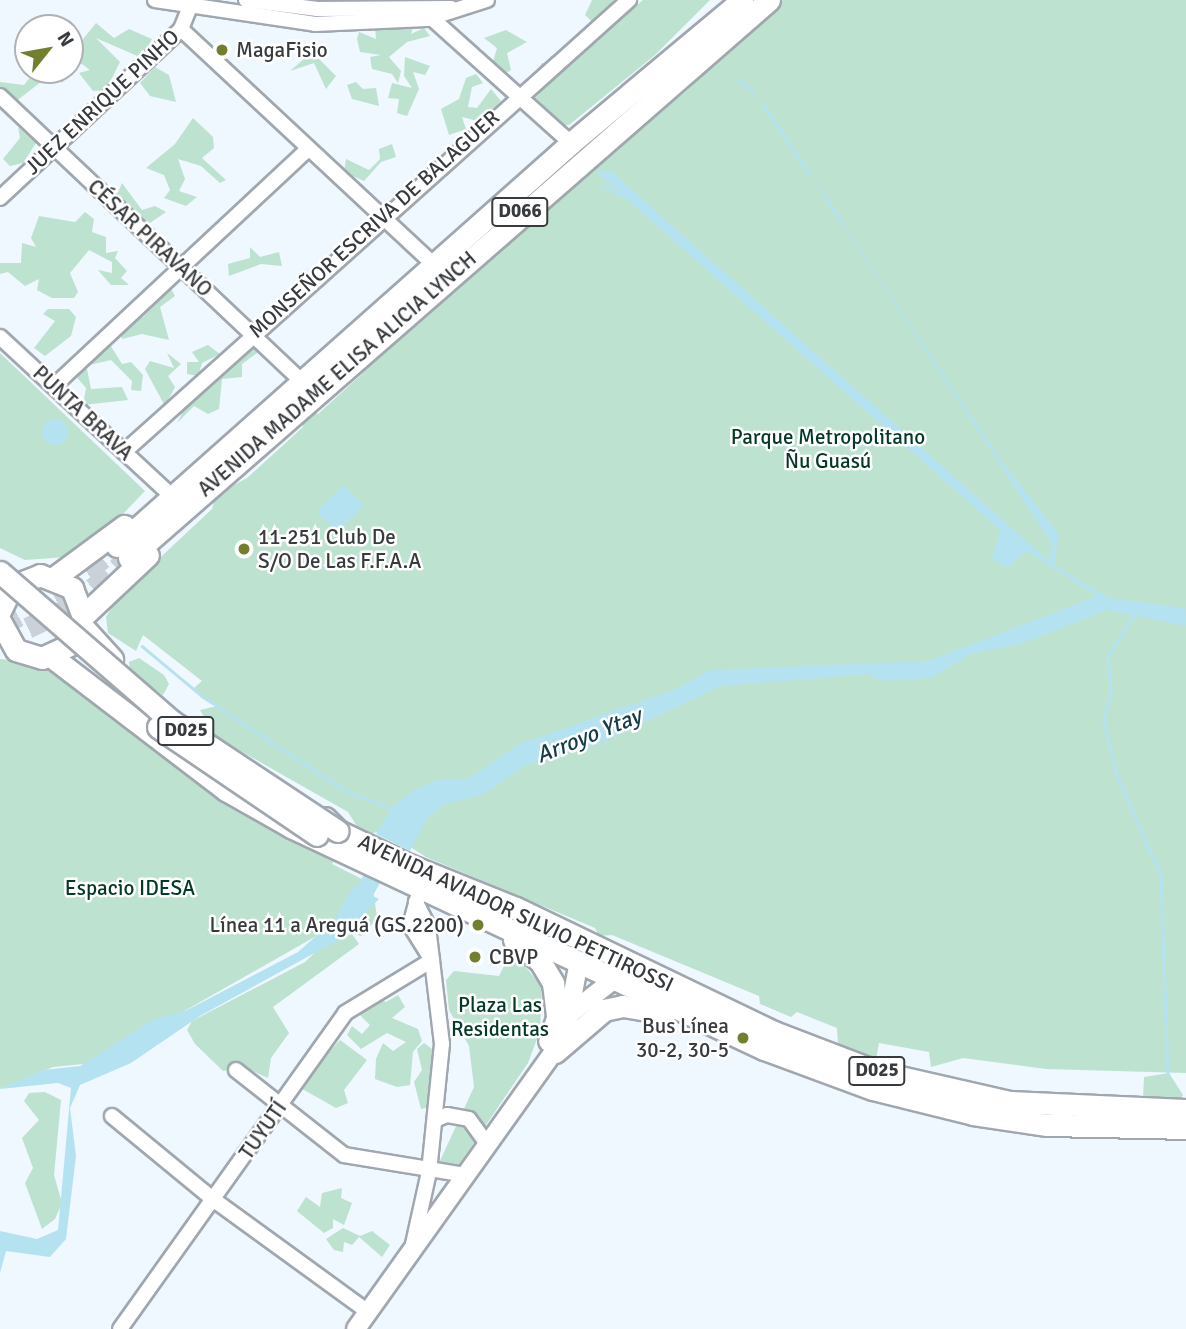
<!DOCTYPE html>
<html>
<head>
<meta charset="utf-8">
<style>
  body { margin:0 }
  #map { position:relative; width:1186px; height:1329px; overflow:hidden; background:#eff7ff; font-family:Signika,sans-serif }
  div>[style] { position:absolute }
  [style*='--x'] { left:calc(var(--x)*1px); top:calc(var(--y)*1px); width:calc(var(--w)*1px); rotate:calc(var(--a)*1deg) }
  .green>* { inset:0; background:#bde2cf }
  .water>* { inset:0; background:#b5e2f0 }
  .round { border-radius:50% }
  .stream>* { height:2.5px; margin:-1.25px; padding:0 1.25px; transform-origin:1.25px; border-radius:1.25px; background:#b5e2f0 }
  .river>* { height:18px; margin:-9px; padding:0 9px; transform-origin:9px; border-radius:9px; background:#b5e2f0 }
  .highway-tunnel>* { height:21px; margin-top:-10.5px; transform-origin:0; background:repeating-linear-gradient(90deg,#cad1d8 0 21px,transparent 0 31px) }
  .roads { filter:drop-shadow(2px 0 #a0a7ae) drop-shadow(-2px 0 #a0a7ae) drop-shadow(0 2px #a0a7ae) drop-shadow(0 -2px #a0a7ae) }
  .minor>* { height:14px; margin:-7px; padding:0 7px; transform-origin:7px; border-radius:7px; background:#fff }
  .major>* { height:18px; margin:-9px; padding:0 9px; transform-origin:9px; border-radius:9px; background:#fff }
  .highway>* { height:21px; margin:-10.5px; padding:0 10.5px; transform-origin:10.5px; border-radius:10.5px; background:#fff }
  .bridges { filter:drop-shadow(2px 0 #a0a7ae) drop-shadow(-2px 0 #a0a7ae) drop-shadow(0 2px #a0a7ae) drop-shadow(0 -2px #a0a7ae) }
  .highway-bridge>* { height:21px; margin:-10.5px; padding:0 10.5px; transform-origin:10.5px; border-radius:10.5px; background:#fff }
  .dots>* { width:19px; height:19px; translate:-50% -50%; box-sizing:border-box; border:4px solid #fff; border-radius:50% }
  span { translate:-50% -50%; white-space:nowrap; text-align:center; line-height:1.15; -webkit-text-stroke:5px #fff; paint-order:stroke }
  .shield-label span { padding:2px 5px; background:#fff; border:2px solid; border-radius:5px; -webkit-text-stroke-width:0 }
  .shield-label { font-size:19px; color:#383b3e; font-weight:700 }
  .poi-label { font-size:21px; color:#383b3e }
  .left { translate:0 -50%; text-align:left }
  .right { translate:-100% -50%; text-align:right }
  .street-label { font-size:21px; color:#383b3e }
  .park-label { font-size:21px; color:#033926 }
  .water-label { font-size:23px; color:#143c47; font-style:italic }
  .north { position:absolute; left:14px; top:14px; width:70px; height:70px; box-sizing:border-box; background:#fff; border:2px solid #afb1b2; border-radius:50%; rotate:59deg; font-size:19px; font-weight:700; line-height:28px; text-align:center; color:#383b3e }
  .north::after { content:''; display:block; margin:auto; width:24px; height:32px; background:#727f2c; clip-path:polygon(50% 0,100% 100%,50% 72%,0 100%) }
</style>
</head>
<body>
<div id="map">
  <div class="green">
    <div style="clip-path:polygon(592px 0,613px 0,629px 12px,643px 0,710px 0,655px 55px,569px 125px,558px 126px,531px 103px,549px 81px,534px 76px,542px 63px,567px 65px,579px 55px,574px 52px,596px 25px,585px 15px)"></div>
    <div style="clip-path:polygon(783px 0,1186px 0,1186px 1073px,1046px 1069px,963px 1058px,931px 1067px,929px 1052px,879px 1043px,876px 1059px,868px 1061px,838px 1045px,837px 1028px,797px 1012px,791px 1017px,760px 1004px,759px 996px,612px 935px,599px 936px,595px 928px,426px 857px,384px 830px,363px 836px,348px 812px,216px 737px,200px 710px,217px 706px,193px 689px,202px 681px,143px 635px,136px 651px,108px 633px,106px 617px,118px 597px,212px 509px,216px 495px,247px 478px,303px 427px,301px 417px,309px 410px,318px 414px,363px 373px,370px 356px,401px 339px,446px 298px,443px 287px,684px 93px)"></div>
    <div style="clip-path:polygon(96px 23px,114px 38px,129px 29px,152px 39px,142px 58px,96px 38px,120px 62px,106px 90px,93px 91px,79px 73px,90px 70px,70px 55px)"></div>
    <div style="clip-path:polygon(391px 23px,414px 24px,411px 34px,424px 28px,430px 36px,407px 42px,389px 57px,401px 71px,398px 83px,392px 74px,372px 69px,370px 57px,381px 55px,360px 52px,357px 39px,359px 32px,376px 39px,375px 27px)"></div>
    <div style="clip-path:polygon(506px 30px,527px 42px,507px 53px,511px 70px,503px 75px,492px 65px,497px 48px,484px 38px)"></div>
    <div style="clip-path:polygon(312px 52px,336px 76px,326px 89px,314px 63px,290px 71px)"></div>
    <div style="clip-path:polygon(405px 57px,430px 66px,425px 75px,413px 72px,419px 89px,407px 116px,397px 113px,399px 99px,388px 98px,392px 83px,412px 88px,404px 76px)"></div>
    <div style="clip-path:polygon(155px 67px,169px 75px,176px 102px,150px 96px,140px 83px)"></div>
    <div style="clip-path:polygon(36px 70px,71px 72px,62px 83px,50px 75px,15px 102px,0 95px,0 82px,24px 85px)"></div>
    <div style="clip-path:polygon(476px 74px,483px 83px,472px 87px,468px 107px,477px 108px,491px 89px,501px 101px,478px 121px,462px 117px,466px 129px,449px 135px,441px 109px,459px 99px,466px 78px)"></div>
    <div style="clip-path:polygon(356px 82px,363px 89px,376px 88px,379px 106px,352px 99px,347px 85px)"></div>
    <div style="clip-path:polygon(193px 118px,213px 137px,214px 148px,202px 158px,226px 180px,220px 183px,201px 166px,178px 159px,185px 179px,179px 191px,197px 197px,186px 206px,164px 198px,170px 190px,164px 175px,146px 168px,175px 144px)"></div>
    <div style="clip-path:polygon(18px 127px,36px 143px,23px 163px,10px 166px,3px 159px,20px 138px)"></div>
    <div style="clip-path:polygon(392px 144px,396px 157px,381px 162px,364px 181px,344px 172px,346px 159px,369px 170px,380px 159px,379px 149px)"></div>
    <div style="clip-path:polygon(122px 183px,142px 210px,155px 206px,166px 212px,144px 227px,141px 214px,115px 200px)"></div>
    <div style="clip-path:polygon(85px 212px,94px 219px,92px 232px,106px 237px,106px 253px,118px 251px,115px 258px,127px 271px,121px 278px,129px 285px,111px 285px,98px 270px,112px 273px,112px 262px,89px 250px,70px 273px,78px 292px,74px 298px,52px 298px,37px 290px,39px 279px,25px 286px,8px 272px,0 274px,0 263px,21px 263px,22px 243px,36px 247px,31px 238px,39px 216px,75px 222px)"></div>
    <div style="clip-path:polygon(250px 247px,260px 257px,279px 252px,282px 266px,261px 264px,229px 276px,228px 264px,250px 258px)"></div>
    <div style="clip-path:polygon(170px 287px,175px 296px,160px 307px,169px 340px,142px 334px,122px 339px,119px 330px,132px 312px,143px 317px)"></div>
    <div style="clip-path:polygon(48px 309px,69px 309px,76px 317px,71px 336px,45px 356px,34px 348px,55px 321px,43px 314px)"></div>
    <div style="clip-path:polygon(107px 340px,122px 364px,131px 362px,143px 375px,141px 391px,131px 390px,132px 381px,111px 360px,89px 365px)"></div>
    <div style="clip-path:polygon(258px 343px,261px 350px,242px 364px,242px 377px,222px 379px,219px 409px,208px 414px,194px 406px,177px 423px,193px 393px,213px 386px,234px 346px)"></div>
    <div style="clip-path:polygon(208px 345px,220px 354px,202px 363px,198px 376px,187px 374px,187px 362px,199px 362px,192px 352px)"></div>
    <div style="clip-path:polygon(0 353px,145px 491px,94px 544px,66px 557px,25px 560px,0 548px)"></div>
    <div style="clip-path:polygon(167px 353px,181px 364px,168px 376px,175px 387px,165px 406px,145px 369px,150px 361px,174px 368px)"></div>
    <div style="clip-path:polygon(86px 364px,91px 389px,122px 387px,128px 400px,83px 405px,86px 388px,75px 375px)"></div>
    <div style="clip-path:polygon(139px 658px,164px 675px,169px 684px,163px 695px,130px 672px,129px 662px)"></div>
    <div style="clip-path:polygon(0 659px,43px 663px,376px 874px,335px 859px,332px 864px,372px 884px,377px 917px,367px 931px,361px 936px,332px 927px,93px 1063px,53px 1067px,0 1089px)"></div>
    <div style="clip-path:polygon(352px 934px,359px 944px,273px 1007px,289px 1033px,271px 1058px,268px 1078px,246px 1068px,223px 1071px,195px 1044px,187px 1030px,192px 1021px,305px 962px,327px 941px)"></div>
    <div style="clip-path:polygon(512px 950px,542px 987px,540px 1031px,528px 1063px,456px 1169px,439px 1163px,474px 1087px,469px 1046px,449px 1010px,446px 980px,454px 971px,499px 976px)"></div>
    <div style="clip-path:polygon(398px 995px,405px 1007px,392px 1018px,418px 1029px,422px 1041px,413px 1052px,410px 1085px,397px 1087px,375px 1079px,376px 1059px,383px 1043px,393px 1051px,406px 1042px,387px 1033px,361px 1049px,347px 1035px,352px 1026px,362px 1034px,370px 1025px,353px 1008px,373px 997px,386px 1002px)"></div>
    <div style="clip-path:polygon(340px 1040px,367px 1060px,344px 1090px,348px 1103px,336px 1108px,297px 1086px)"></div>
    <div style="clip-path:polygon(424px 1043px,436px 1052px,430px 1107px,421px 1109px,414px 1082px,422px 1070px,417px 1049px)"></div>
    <div style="clip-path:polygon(1169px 1073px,1183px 1095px,1177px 1104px,1143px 1099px,1144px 1077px)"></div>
    <div style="clip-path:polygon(45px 1092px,61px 1100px,54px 1175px,62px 1203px,55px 1219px,42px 1229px,25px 1183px,33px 1168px,22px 1138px,39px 1120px,24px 1101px,29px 1093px)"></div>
    <div style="clip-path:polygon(342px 1188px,341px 1198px,352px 1203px,344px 1225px,333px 1219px,333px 1228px,324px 1233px,297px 1211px,306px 1197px,320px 1207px,322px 1193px)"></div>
    <div style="clip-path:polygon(343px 1228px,360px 1236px,372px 1231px,390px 1245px,382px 1257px,359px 1237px,352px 1245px,344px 1242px,343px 1252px,334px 1250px,326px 1239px)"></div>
  </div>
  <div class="water">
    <div style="clip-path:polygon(754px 90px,1002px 462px,1059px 534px,1054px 565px,1109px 598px,1185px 608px,1186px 626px,1107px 610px,1021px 644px,971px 654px,931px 678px,881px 681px,869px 674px,721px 686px,599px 744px,526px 765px,484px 794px,445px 804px,427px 819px,410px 851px,376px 834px,394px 805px,414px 790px,438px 780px,466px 780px,519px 744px,676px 689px,710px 670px,928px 661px,1097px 596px,1027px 551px,1007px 568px,992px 559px,1000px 530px,595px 171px,612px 172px,1049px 561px,1053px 545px)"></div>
    <div class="round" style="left:42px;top:419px;width:26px;height:26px"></div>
    <div style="clip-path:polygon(343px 485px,364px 505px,338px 532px,317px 512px)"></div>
    <div style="clip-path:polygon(353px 886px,379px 899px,340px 939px,200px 1016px,131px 1063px,80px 1085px,70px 1108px,76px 1156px,66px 1239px,50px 1257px,6px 1251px,0 1273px,0 1231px,37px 1239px,58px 1230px,71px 1088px,58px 1083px,0 1089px,43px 1070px,80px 1066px,154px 1019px,187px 1010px,298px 952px,334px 920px)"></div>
  </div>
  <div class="stream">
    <div style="--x:738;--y:79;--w:21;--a:41"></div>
    <div style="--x:763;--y:104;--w:84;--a:56.1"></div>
    <div style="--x:601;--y:185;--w:21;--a:28"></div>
    <div style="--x:823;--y:194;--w:32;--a:55"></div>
    <div style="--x:740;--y:291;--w:52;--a:41.9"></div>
    <div style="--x:1135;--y:614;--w:50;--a:122.7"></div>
    <div style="--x:1108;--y:656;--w:36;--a:85"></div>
    <div style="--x:1111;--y:692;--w:30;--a:104"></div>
    <div style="--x:1104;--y:721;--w:56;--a:76.5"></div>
    <div style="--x:1117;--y:775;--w:109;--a:66.3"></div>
    <div style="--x:1161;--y:875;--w:201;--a:88"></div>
    <div style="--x:142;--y:646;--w:78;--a:39.8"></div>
    <div style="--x:202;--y:696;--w:173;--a:33.4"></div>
    <div style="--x:346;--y:791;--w:51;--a:20.6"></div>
  </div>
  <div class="river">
    <div style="--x:354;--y:911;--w:62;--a:-60.9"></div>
  </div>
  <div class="highway-tunnel">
    <div style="--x:0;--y:626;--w:72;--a:-28.4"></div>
    <div style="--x:63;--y:592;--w:71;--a:-40.4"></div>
    <div style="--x:0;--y:641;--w:76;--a:-25.6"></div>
    <div style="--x:69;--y:608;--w:78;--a:-39.8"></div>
  </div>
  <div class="roads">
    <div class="minor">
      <div style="--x:155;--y:0;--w:162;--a:8.5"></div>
      <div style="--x:315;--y:24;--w:112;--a:-2.6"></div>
      <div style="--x:427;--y:19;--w:63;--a:-17.6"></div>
      <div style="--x:246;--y:0;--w:72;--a:7.2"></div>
      <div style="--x:317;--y:9;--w:134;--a:-0.4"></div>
      <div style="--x:427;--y:14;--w:193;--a:41.9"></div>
      <div style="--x:181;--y:29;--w:346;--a:43"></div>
      <div style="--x:0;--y:96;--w:413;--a:43.4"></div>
      <div style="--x:0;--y:198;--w:248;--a:-43"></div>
      <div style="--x:181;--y:29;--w:31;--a:-68"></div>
      <div style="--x:0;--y:337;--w:225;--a:42.8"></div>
      <div style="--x:55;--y:385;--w:346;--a:-43"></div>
      <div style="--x:124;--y:452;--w:678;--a:-41.83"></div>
      <div style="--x:418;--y:896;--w:30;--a:105"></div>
      <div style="--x:410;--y:925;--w:40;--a:58"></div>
      <div style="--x:236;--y:1070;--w:137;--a:38.2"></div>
      <div style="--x:344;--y:1155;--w:124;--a:9.3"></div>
      <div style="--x:112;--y:1116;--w:132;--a:39.5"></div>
      <div style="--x:214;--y:1200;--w:190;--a:36"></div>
      <div style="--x:435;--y:1120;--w:13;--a:-23"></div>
      <div style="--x:447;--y:1115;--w:22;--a:10"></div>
      <div style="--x:469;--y:1119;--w:31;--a:54"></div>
      <div style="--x:413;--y:1244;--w:74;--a:-77.5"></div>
      <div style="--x:429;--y:1172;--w:129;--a:-84.2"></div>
      <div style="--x:442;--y:1044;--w:119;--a:-96.8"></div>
      <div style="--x:428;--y:926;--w:27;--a:-117"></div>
      <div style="--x:120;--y:1329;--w:388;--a:-54.5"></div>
      <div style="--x:345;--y:1013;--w:102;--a:-31.3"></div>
    </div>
    <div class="major">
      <div style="--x:571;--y:1013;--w:57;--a:-37.9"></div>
      <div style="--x:356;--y:1329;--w:360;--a:-54.5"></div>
      <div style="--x:565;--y:1036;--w:76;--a:-79.4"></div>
    </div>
    <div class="highway">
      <div style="--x:117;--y:546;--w:607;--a:-41.59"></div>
      <div style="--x:571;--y:143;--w:223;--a:-39.9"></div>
      <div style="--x:129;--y:558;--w:849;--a:-41.08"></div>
      <div style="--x:55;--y:577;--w:86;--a:-36.5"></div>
      <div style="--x:0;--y:611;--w:28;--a:-64"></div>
      <div style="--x:12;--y:586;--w:30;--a:-21"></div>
      <div style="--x:40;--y:575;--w:35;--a:22"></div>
      <div style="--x:72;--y:588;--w:30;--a:69"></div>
      <div style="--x:83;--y:616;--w:28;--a:108"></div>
      <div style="--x:74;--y:643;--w:35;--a:155"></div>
      <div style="--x:42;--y:658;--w:27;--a:-163"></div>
      <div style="--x:16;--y:650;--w:33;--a:-119"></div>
      <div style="--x:83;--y:616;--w:89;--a:-43.2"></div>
      <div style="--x:82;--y:626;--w:45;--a:47.7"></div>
      <div style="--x:52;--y:657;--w:219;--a:37.4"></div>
      <div style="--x:226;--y:790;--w:75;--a:29.6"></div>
      <div style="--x:291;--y:827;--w:523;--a:25.14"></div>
      <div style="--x:764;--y:1049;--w:116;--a:20.2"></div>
      <div style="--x:873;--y:1089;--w:103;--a:14"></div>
      <div style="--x:973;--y:1114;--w:75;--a:8.5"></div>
      <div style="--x:1047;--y:1125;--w:139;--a:1.2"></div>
      <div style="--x:325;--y:818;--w:18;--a:45"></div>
      <div style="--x:338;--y:831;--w:79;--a:25.6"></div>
      <div style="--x:409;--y:865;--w:115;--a:21.9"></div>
      <div style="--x:516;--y:908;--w:286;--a:25.7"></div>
      <div style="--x:774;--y:1032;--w:111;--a:21"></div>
      <div style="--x:878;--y:1072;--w:135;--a:12.8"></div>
      <div style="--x:1010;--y:1102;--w:176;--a:2.6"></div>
      <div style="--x:514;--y:940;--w:33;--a:39"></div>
      <div style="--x:540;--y:961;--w:26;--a:59"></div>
      <div style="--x:553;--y:983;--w:35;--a:83"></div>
      <div style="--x:557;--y:1018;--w:24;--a:109"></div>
      <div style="--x:555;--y:1052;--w:65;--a:-40.6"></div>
      <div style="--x:604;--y:1010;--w:19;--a:-12"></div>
      <div style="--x:623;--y:1006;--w:43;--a:9.5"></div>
    </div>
  </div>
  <div class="bridges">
    <div class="highway-bridge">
      <div style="--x:0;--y:572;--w:225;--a:41"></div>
      <div style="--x:170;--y:720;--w:201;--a:33.5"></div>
      <div style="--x:158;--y:727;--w:192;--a:34.2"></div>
    </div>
  </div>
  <div class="dots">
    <div style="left:222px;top:50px;background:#727f2c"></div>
    <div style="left:244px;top:549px;background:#727f2c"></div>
    <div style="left:478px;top:925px;background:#727f2c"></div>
    <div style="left:475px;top:957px;background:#727f2c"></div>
    <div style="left:743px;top:1038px;background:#727f2c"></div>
  </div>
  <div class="shield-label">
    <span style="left:520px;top:212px">D066</span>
    <span style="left:186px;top:731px">D025</span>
    <span style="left:877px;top:1071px">D025</span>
  </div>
  <div class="poi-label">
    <span class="left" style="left:236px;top:50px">MagaFisio</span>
    <span class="left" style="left:258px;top:549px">11-251 Club De<br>S/O De Las F.F.A.A</span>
    <span class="right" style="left:464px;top:925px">Línea 11 a Areguá (GS.2200)</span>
    <span class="left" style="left:489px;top:957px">CBVP</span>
    <span class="right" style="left:729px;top:1038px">Bus Línea<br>30-2, 30-5</span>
  </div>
  <div class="street-label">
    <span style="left:102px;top:102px;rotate:-43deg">JUEZ ENRIQUE PINHO</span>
    <span style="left:374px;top:224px;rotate:-42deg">MONSEÑOR ESCRIVA DE BALAGUER</span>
    <span style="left:150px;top:238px;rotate:43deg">CÉSAR PIRAVANO</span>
    <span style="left:337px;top:374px;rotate:-41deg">AVENIDA MADAME ELISA ALICIA LYNCH</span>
    <span style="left:83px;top:413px;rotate:43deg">PUNTA BRAVA</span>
    <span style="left:516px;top:913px;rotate:25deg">AVENIDA AVIADOR SILVIO PETTIROSSI</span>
    <span style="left:263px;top:1130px;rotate:-55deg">TUYUTÍ</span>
  </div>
  <div class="park-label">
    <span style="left:828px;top:449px">Parque Metropolitano<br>Ñu Guasú</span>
    <span style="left:130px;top:888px">Espacio IDESA</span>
    <span style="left:500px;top:1017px">Plaza Las<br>Residentas</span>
  </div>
  <div class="water-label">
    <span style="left:589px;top:736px;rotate:-22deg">Arroyo Ytay</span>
  </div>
  <div class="north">N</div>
</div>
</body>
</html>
